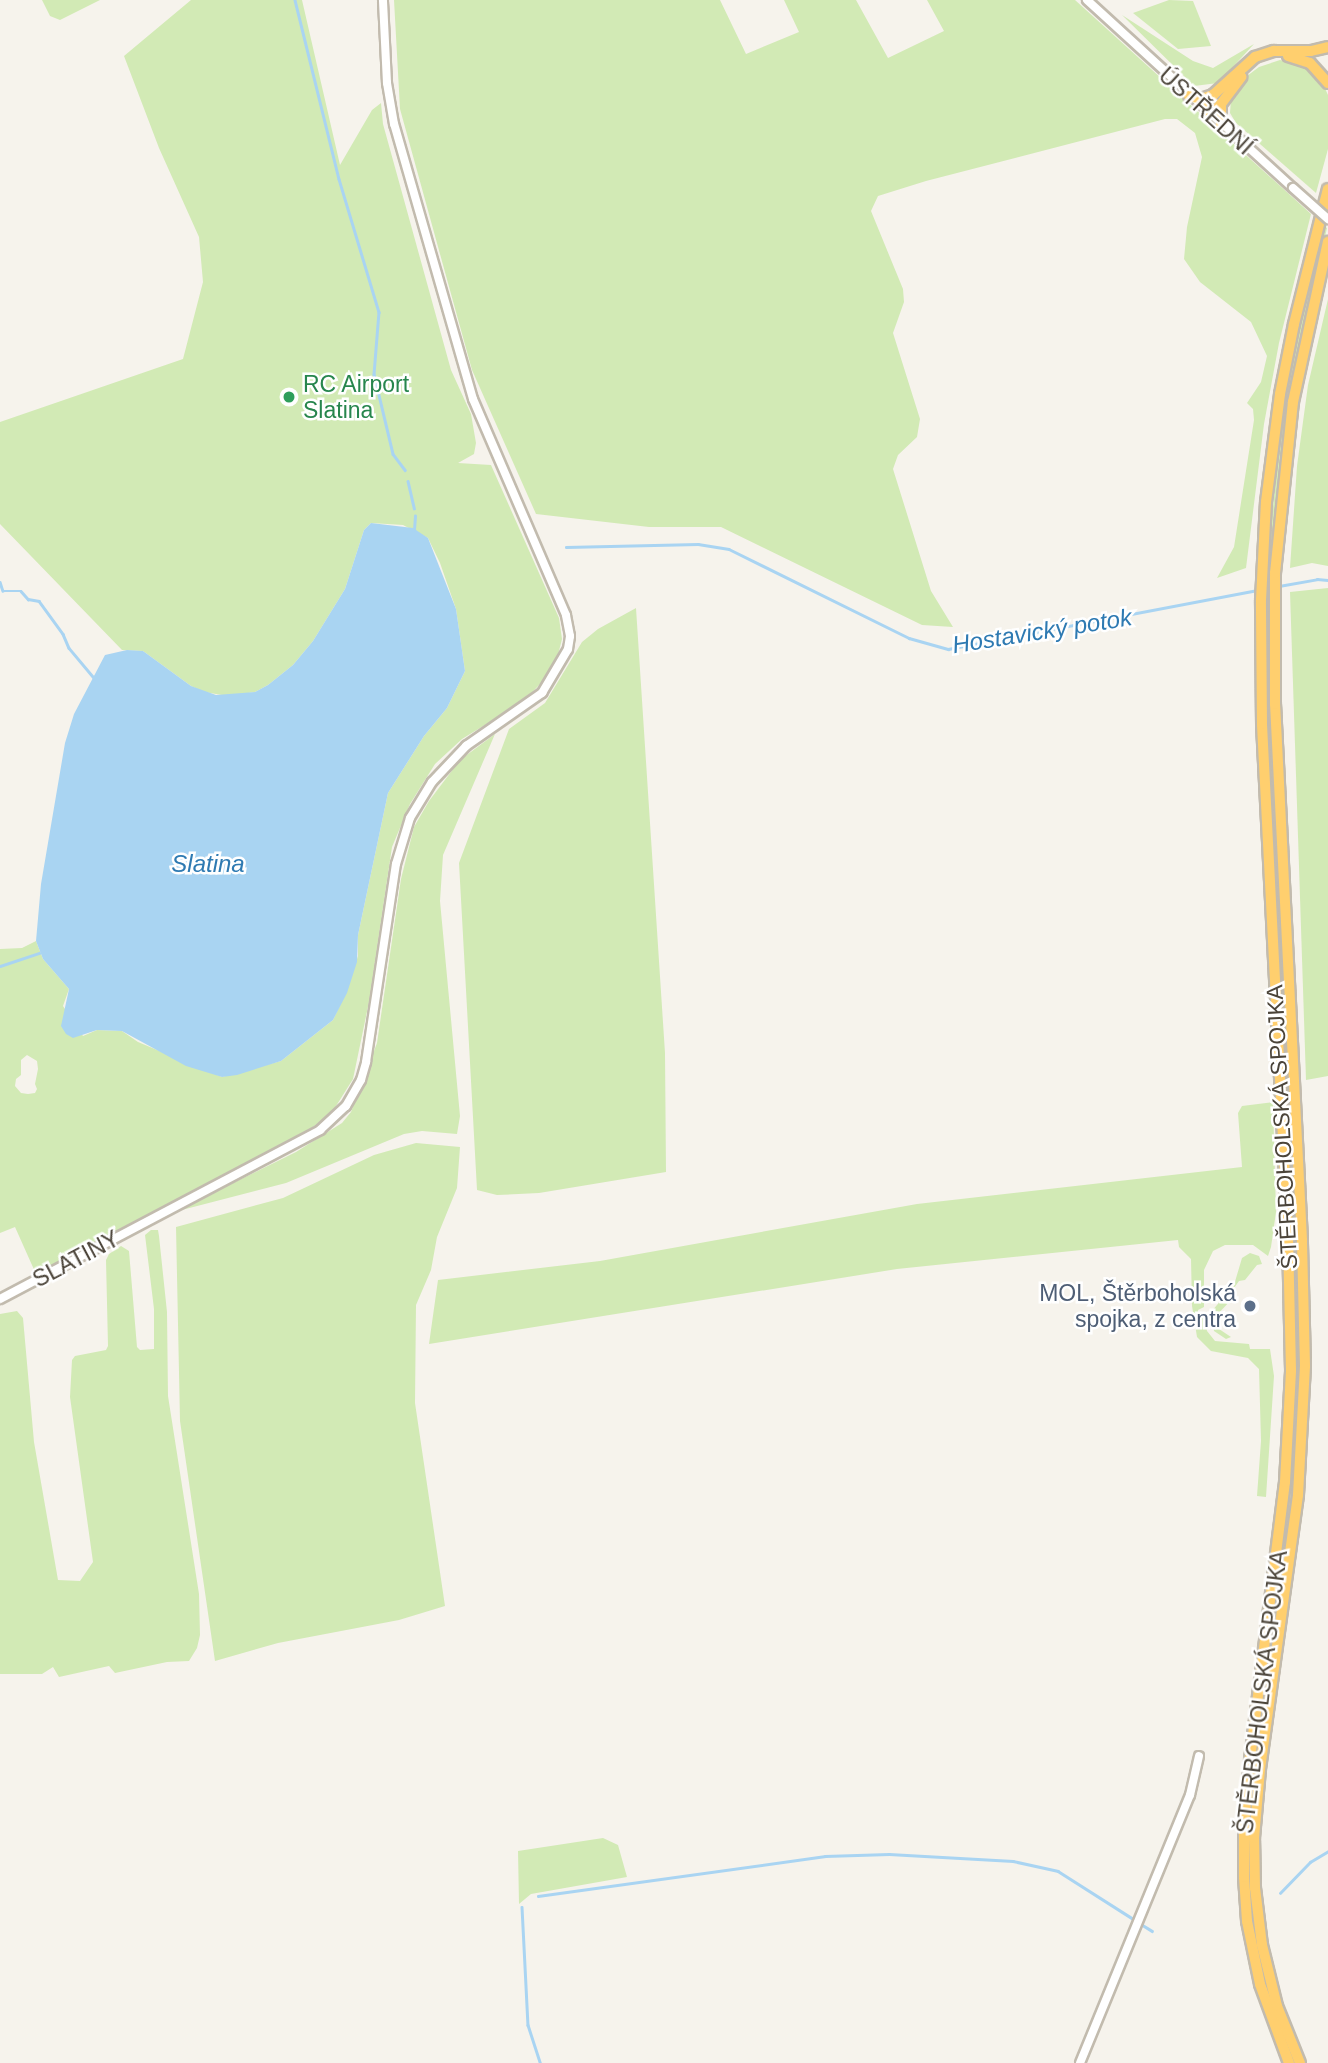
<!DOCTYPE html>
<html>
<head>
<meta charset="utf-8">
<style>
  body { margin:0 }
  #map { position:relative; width:1328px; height:2063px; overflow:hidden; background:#f6f3ec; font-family:Helvetica,sans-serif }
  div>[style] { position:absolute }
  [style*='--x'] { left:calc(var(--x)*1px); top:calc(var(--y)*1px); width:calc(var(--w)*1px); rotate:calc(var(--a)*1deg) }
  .green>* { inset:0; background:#d2eab5 }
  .water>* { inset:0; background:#a9d4f2 }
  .stream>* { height:2.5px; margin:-1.25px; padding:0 1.25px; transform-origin:1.25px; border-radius:1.25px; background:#a9d4f2 }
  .roads { filter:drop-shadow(2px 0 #c2bbae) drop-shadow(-2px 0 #c2bbae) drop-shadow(0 2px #c2bbae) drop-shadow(0 -2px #c2bbae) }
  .minor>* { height:8px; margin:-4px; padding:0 4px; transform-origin:4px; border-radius:4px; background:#fff }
  .highway>* { height:10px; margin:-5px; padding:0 5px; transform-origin:5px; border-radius:5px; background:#ffcf6e }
  .bridges { filter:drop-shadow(2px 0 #c2bbae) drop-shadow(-2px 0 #c2bbae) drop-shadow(0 2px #c2bbae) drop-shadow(0 -2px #c2bbae) }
  .minor-bridge>* { height:8px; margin:-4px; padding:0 4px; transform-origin:4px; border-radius:4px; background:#fff }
  .dots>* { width:19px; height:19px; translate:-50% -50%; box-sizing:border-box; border:4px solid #fff; border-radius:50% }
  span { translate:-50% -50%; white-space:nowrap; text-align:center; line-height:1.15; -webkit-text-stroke:5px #fff; paint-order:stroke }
  .street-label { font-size:23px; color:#4b4439 }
  .leisure-label { font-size:23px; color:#27864d }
  .left { translate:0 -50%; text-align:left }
  .service-label { font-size:23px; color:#4e5e75 }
  .right { translate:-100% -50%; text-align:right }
  .water-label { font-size:24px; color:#2e7ab2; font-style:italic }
</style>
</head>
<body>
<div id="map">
  <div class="green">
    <div style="clip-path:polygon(42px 0,100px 0,60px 20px,50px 16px)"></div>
    <div style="clip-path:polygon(evenodd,191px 0,302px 0,340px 165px,372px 110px,381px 103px,383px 124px,451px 370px,471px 414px,476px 443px,474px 454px,458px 463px,491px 465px,559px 618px,562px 639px,557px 659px,541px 683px,524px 701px,462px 739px,435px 764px,410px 804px,392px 847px,369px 1002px,353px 1079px,331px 1114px,310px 1129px,36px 1274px,15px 1227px,0 1233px,0 949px,22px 948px,36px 941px,43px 959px,69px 989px,63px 1006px,83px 1036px,97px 1030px,122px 1031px,138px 1042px,222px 1077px,281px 1061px,333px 1020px,346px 993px,358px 956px,358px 935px,388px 793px,424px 736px,447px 708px,465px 671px,456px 609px,440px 563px,428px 538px,403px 525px,371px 523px,364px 530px,345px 589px,313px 641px,293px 665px,268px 685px,255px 692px,228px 696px,204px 692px,191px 686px,143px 651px,122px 650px,0 524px,0 422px,183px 359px,203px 282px,199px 237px,159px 148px,124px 56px,191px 0,27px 1055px,37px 1061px,38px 1069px,35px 1084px,37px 1089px,35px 1093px,28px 1094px,21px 1093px,15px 1086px,16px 1079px,21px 1075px,21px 1060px,27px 1055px)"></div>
    <div style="clip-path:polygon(394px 0,720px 0,746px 54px,799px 32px,784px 0,856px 0,888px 58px,944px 31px,927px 0,1075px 0,1311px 214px,1279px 343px,1264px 424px,1246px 568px,1217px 578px,1234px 547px,1254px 420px,1253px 409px,1247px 403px,1261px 382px,1267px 356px,1251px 322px,1200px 282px,1184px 259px,1187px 227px,1202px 157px,1195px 133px,1177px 119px,1165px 119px,926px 181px,878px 196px,871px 211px,903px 289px,904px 302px,893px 333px,920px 419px,917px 437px,898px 455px,893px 469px,931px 591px,953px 627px,922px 625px,721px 527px,649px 527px,536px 514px,472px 370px,400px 109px)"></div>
    <div style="clip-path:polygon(1169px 0,1193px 1px,1211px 46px,1178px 49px,1133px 13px)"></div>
    <div style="clip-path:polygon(1122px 15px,1193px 61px,1213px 68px,1254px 44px,1218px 83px,1194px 86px)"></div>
    <div style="clip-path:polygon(1280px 60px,1308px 67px,1321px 80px,1328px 95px,1328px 149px,1316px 193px,1236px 123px,1230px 113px,1231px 99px,1247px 76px,1259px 67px)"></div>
    <div style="clip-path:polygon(1323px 225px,1327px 228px,1289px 393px,1276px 496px,1270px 574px,1266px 575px,1282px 418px,1293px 356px)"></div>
    <div style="clip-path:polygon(1328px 299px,1328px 566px,1312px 563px,1290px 568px,1297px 466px,1308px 385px)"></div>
    <div style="clip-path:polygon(1328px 588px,1328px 1076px,1306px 1080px,1290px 592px)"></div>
    <div style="clip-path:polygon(1269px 598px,1271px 723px,1289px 1089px,1285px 1090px,1267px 722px,1266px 599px)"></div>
    <div style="clip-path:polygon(636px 608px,665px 1053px,666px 1172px,539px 1193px,497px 1195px,477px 1190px,459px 863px,509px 729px,545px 703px,582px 642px,598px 629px)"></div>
    <div style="clip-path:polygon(495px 734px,443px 855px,440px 901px,460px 1116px,457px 1134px,422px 1131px,404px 1134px,286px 1183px,174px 1212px,296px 1152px,342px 1123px,351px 1112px,377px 1043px,401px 879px,414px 827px,429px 801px,460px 760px)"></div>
    <div style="clip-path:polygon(1290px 1099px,1298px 1282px,1299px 1387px,1287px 1539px,1284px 1536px,1293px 1445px,1296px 1352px,1286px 1100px)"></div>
    <div style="clip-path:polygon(1273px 1102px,1276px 1212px,1271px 1247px,1268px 1256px,1253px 1245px,1225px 1245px,1213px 1251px,1204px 1270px,1204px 1307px,1198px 1310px,1198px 1314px,1204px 1316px,1207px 1331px,1215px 1341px,1249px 1344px,1250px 1349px,1270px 1349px,1274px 1376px,1266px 1497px,1257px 1496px,1261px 1441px,1259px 1369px,1248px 1358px,1211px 1351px,1197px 1337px,1192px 1306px,1191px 1259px,1179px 1247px,1178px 1240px,897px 1269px,429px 1344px,438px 1280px,600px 1261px,917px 1204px,1242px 1167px,1238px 1113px,1242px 1106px)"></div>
    <div style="clip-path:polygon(416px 1143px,460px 1147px,457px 1188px,437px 1237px,431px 1270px,416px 1305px,415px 1403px,445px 1606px,399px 1620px,278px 1643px,215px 1661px,180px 1421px,176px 1227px,283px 1198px,374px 1155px)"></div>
    <div style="clip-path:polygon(151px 1230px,158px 1230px,159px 1236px,167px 1312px,168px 1396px,199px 1594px,200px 1635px,197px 1648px,189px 1661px,167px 1662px,115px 1673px,109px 1666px,59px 1677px,53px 1667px,42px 1674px,0 1674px,0 1314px,17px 1311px,23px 1318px,34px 1442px,58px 1580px,80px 1581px,93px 1562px,70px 1397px,72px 1360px,75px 1356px,106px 1350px,108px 1346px,106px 1260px,109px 1254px,121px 1246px,129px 1251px,137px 1347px,140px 1350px,154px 1349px,154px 1309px,145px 1235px)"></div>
    <div style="clip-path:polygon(1250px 1253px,1259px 1256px,1262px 1264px,1257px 1265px,1245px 1280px,1239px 1281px,1227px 1298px,1232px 1299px,1215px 1317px,1219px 1329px,1231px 1337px,1226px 1339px,1214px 1331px,1211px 1312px,1234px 1285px,1242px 1258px)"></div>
    <div style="clip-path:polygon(603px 1838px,618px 1845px,627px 1877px,531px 1894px,519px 1904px,518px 1851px)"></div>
  </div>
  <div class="water">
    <div style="clip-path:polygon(371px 523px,413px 528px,428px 538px,456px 609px,465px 671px,447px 708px,424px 736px,388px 793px,358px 935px,357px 962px,347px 993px,333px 1020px,281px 1061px,237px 1075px,222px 1077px,186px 1066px,122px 1031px,97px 1030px,73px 1038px,66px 1034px,61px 1026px,69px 989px,43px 959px,36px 941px,41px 884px,65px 743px,74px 714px,105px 655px,127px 650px,143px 651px,191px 686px,216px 695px,255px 692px,268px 685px,293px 665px,313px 641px,345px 589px,364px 530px)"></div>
  </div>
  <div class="stream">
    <div style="--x:295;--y:0;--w:184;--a:76.2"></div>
    <div style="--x:339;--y:179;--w:139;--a:73.3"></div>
    <div style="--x:379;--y:312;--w:62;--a:94.6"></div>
    <div style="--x:374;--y:374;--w:82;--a:76.6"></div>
    <div style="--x:393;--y:454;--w:20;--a:53"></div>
    <div style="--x:408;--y:481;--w:28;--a:77"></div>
    <div style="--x:414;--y:530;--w:14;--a:-86"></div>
    <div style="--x:566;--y:547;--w:132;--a:-1.3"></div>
    <div style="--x:698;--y:544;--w:31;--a:9"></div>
    <div style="--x:729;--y:549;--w:201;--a:26.3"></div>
    <div style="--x:909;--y:638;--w:41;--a:15.8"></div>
    <div style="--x:948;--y:649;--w:316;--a:-10.8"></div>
    <div style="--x:0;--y:582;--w:9;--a:72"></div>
    <div style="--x:3;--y:591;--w:18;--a:0"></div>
    <div style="--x:21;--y:591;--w:11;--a:49"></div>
    <div style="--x:28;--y:599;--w:11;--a:10"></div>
    <div style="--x:39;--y:601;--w:41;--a:54"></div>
    <div style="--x:63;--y:634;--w:15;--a:67"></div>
    <div style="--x:69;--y:648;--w:40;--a:50"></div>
    <div style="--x:1279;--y:586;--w:39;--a:-10"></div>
    <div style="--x:1317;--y:579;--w:11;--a:5"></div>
    <div style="--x:0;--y:966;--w:41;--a:-18.4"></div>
    <div style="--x:1280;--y:1893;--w:43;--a:-45.9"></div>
    <div style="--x:1310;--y:1862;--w:21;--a:-31"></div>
    <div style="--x:538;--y:1896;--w:290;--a:-7.9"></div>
    <div style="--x:825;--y:1856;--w:64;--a:-1.8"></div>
    <div style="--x:889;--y:1854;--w:124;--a:3.2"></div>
    <div style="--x:1013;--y:1861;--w:46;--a:12.5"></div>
    <div style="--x:1058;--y:1871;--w:91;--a:32.5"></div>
    <div style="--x:522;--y:1907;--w:118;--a:87.1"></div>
    <div style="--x:528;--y:2025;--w:40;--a:72"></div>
    <div style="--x:1141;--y:1924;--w:13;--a:32"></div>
  </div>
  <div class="roads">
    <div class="minor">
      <div style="--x:1087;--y:0;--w:279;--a:42.4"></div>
      <div style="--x:0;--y:1299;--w:362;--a:-27.8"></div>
      <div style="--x:320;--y:1130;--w:35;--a:-43"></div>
      <div style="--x:346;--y:1106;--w:30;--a:-60"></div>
      <div style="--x:361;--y:1080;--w:19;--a:-74"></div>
      <div style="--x:366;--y:1062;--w:200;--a:-81.4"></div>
      <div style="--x:396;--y:864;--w:48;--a:-73.1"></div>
      <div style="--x:410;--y:818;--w:42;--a:-58.6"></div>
      <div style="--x:432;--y:782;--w:50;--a:-46.6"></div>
      <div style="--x:466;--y:746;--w:93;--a:-34.9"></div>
      <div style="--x:542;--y:693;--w:51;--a:-59.4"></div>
      <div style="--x:568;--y:649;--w:13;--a:-81"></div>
      <div style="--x:570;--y:636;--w:21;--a:-101"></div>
      <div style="--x:566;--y:615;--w:235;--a:-113.3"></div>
      <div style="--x:473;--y:399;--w:286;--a:-106"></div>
      <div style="--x:394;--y:124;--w:42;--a:-99.7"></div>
      <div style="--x:387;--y:83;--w:83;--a:-92.8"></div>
      <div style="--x:1080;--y:2063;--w:290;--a:-67.7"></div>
      <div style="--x:1190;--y:1795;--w:40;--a:-77"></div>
    </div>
    <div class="highway">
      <div style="--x:1288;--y:56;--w:23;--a:18"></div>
      <div style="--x:1310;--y:63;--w:27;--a:48"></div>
      <div style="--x:1189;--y:96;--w:12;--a:14"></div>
      <div style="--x:1201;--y:99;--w:13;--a:-18"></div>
      <div style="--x:1221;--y:104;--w:11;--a:135"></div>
      <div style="--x:1213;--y:112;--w:6;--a:171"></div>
      <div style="--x:1207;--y:113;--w:9;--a:-90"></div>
      <div style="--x:1207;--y:104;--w:11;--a:-56"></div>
      <div style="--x:1213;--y:95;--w:57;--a:-42.1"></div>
      <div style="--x:1255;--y:57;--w:20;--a:-18"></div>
      <div style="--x:1274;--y:51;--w:37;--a:0"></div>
      <div style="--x:1311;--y:51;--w:17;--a:-13"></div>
      <div style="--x:1221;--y:125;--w:21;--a:-90"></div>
      <div style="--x:1221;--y:104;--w:34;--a:-53"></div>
      <div style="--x:1289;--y:2063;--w:84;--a:-110.2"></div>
      <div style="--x:1260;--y:1984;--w:64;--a:-101.7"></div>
      <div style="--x:1247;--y:1921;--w:44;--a:-93.9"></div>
      <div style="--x:1244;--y:1877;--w:53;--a:-90"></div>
      <div style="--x:1244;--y:1824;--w:65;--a:-84.7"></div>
      <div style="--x:1250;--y:1759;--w:279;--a:-82.8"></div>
      <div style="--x:1285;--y:1482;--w:112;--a:-86.9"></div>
      <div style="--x:1291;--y:1370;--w:134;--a:-91.3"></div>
      <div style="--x:1288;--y:1236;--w:513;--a:-92.91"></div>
      <div style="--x:1262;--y:724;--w:124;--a:-90.5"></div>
      <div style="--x:1261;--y:600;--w:98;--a:-87.1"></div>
      <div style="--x:1266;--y:502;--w:109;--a:-82.6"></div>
      <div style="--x:1280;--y:394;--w:71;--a:-78.7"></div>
      <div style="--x:1294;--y:324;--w:139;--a:-75.9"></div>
      <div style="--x:1300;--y:2063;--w:61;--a:-112"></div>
      <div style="--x:1277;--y:2006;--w:63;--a:-103.8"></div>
      <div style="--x:1262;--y:1945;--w:57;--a:-97"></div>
      <div style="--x:1255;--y:1888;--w:50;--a:-91.1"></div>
      <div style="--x:1254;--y:1838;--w:69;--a:-85"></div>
      <div style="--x:1260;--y:1769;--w:277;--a:-82.1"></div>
      <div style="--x:1298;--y:1495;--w:129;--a:-86.9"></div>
      <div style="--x:1305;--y:1366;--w:126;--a:-91.4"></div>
      <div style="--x:1302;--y:1240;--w:537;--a:-92.88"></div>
      <div style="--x:1275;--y:704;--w:131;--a:-90"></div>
      <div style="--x:1275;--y:573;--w:172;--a:-84"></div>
      <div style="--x:1293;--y:402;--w:164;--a:-77.7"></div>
    </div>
  </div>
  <div class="bridges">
    <div class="minor-bridge">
      <div style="--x:1293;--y:188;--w:47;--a:41.5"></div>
    </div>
  </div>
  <div class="dots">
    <div style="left:289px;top:397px;background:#2e9e5b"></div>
    <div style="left:1250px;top:1306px;background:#5c6f8a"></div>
  </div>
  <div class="street-label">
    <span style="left:1206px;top:111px;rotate:42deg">ÚSTŘEDNÍ</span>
    <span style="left:1282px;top:1127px;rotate:-93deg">ŠTĚRBOHOLSKÁ SPOJKA</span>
    <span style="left:76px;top:1259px;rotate:-28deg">SLATINY</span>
    <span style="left:1262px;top:1692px;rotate:-83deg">ŠTĚRBOHOLSKÁ SPOJKA</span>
  </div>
  <div class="leisure-label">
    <span class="left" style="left:303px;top:397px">RC Airport<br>Slatina</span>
  </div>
  <div class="service-label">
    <span class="right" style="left:1236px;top:1306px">MOL, Štěrboholská<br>spojka, z centra</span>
  </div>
  <div class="water-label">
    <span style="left:1042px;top:631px;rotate:-9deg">Hostavický potok</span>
    <span style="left:208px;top:864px">Slatina</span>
  </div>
</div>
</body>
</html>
